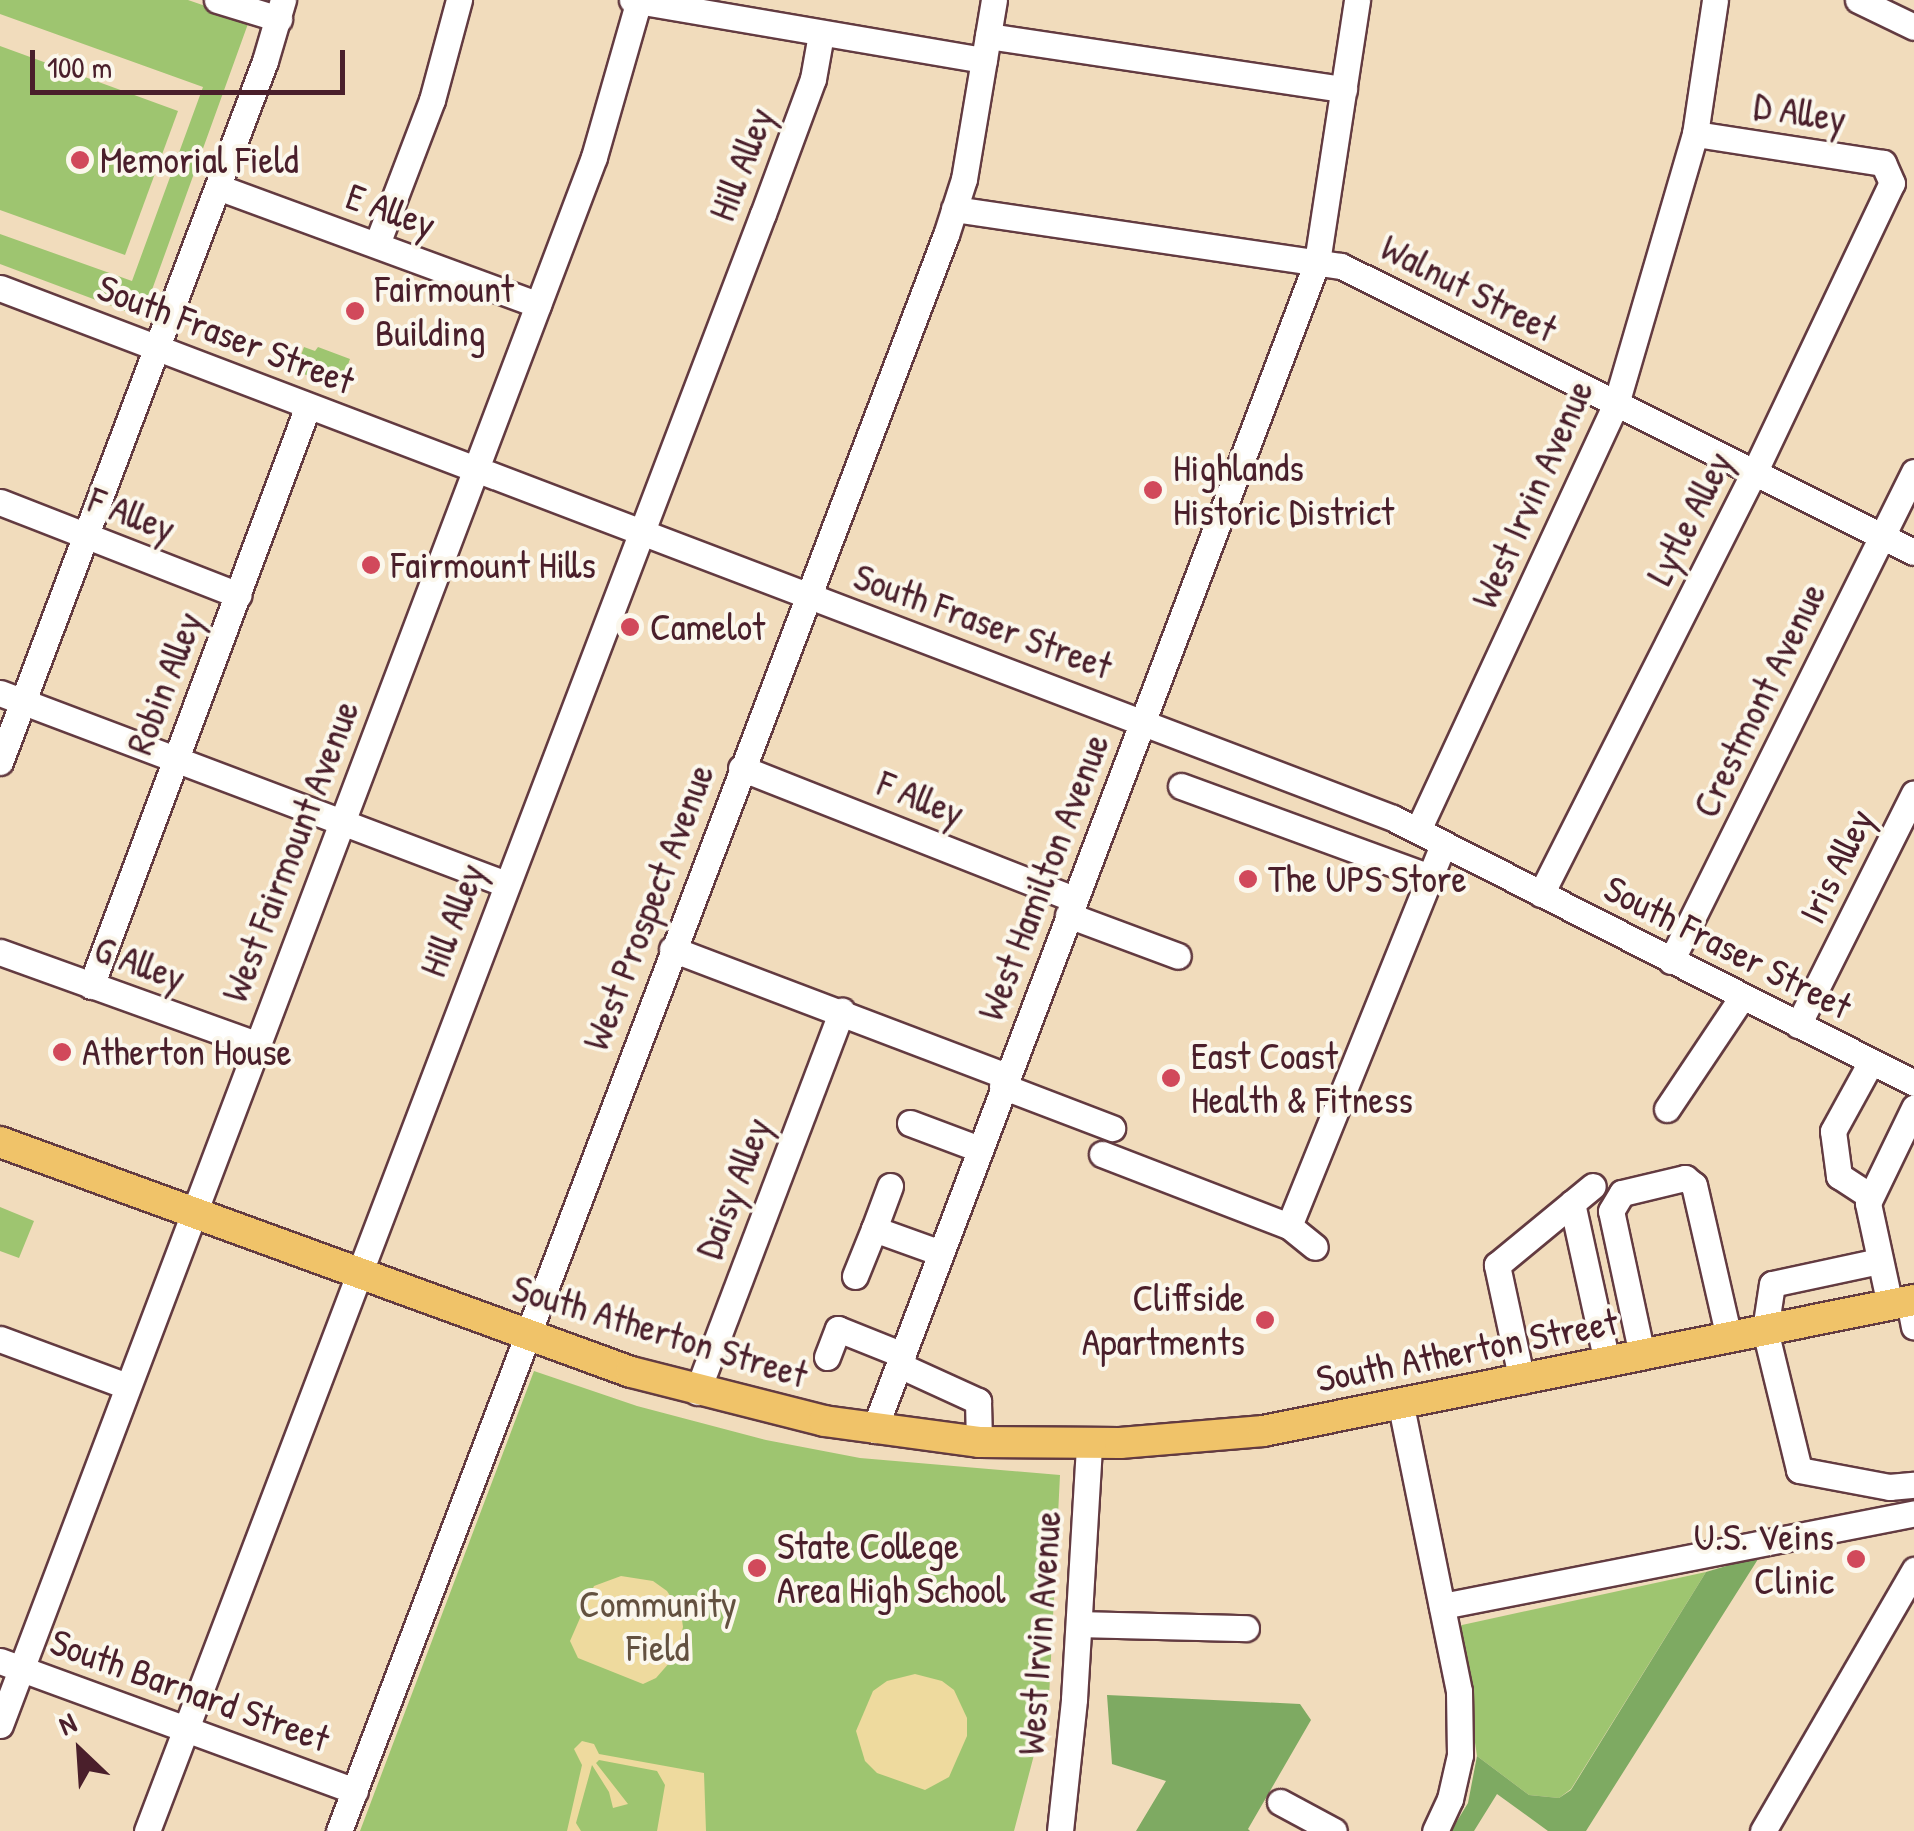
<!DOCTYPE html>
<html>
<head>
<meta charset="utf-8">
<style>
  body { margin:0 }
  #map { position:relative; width:1914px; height:1831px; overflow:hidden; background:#f1dcbc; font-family:"Patrick Hand",sans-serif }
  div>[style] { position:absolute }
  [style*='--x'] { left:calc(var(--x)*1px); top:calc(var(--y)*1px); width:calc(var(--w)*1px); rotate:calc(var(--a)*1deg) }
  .green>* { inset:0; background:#9ec570 }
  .forest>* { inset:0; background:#7eaa62 }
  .sand>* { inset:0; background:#eeda9e }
  .roads { filter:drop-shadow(2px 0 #633b41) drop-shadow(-2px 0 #633b41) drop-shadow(0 2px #633b41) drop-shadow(0 -2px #633b41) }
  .minor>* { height:25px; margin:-12.5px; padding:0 12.5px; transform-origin:12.5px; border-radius:12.5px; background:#fff }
  .major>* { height:30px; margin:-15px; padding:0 15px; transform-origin:15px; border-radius:15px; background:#f0c369 }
  .dots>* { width:28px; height:28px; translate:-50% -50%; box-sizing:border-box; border:5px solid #fbf7ec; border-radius:50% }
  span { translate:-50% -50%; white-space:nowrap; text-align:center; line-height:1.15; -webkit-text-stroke:8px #fbf7ec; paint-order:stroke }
  .street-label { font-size:38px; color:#4a1f2b }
  .poi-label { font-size:38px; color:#4a1f2b }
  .left { translate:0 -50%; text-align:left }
  .right { translate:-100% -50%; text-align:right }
  .park-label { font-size:38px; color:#635140 }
  .north { position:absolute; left:30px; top:1701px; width:100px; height:100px; -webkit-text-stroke:8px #fbf7ec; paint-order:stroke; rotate:335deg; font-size:28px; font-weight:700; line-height:40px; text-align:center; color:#4a1f2b }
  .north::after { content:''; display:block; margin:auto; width:35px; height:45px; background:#4a1f2b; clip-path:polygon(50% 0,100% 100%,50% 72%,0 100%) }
  .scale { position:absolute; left:30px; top:50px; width:315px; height:45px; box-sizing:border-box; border:5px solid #4a1f2b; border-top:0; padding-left:12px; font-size:30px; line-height:35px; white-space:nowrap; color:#4a1f2b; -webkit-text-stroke:8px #fbf7ec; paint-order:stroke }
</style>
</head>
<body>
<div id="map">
  <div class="green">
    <div style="clip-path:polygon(0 0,188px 0,249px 21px,144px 312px,136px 315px,0 264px,0 234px,132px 281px,203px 87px,0 14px)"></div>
    <div style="clip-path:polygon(0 46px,178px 111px,125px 255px,0 210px)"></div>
    <div style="clip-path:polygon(304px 347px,315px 351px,318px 347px,350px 359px,340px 387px,295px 371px)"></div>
    <div style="clip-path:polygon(0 1207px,34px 1221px,19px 1258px,0 1251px)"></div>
    <div style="clip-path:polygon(534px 1371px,637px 1406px,766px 1440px,860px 1458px,1060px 1475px,1049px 1698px,1014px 1831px,360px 1831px)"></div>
    <div style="clip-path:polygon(1706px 1572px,1571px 1789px,1559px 1798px,1529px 1795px,1477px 1756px,1458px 1629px,1462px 1625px)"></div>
  </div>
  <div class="forest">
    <div style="clip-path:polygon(1760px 1556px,1586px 1831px,1548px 1831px,1497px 1794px,1474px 1831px,1451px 1831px,1468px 1803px,1477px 1756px,1529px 1795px,1559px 1798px,1571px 1790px,1706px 1572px)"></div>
    <div style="clip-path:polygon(1107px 1695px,1300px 1704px,1311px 1720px,1248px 1829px,1250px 1831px,1136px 1831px,1166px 1781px,1112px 1764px)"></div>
  </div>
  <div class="sand">
    <div style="clip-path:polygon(621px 1576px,653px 1581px,667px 1591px,681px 1613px,683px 1627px,677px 1654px,656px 1678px,643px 1684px,578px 1658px,570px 1641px,594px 1586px)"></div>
    <div style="clip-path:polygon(915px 1674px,942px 1681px,954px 1690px,967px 1718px,967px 1736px,949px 1777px,925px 1790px,877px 1773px,865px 1761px,856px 1731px,873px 1691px,887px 1681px)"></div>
    <div style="clip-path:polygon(582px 1741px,594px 1744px,599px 1754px,704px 1773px,706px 1831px,657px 1831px,665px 1785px,657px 1771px,599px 1760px,596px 1763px,628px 1804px,613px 1808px,609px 1792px,592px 1765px,576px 1823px,581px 1831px,567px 1831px,582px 1765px,574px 1749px)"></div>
  </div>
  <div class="roads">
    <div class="minor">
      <div style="--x:217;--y:0;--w:65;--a:17"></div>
      <div style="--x:632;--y:0;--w:357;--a:9.7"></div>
      <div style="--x:1858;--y:0;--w:62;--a:25.7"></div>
      <div style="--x:988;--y:36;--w:360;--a:8.5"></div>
      <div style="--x:218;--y:187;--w:341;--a:20.2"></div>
      <div style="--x:954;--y:209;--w:391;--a:8.4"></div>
      <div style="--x:1341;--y:266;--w:640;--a:26.53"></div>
      <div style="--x:377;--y:244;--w:154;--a:-69.1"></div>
      <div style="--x:432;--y:100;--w:104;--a:-74.9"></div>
      <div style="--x:0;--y:288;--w:1490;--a:20.83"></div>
      <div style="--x:1393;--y:818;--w:585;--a:26.96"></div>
      <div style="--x:0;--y:502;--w:256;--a:21.3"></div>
      <div style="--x:0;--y:693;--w:541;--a:20.68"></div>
      <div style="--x:0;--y:762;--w:749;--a:-69.29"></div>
      <div style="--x:265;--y:61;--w:64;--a:-73.6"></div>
      <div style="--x:741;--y:768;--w:358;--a:21.5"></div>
      <div style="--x:1181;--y:786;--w:264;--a:20.1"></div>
      <div style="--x:1418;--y:830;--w:470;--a:-65.1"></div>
      <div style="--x:1616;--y:404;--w:281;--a:-73.7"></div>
      <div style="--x:1695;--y:134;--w:135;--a:-81.5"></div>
      <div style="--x:1541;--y:894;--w:472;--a:-63.2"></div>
      <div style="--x:1754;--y:473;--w:321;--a:-64.6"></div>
      <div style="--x:1892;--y:183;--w:22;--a:-114"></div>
      <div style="--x:1883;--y:163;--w:190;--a:-171.2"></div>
      <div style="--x:1068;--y:915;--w:117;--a:20.4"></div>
      <div style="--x:672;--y:949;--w:357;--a:20.8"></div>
      <div style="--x:0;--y:952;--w:272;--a:19.8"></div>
      <div style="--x:1671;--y:961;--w:546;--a:-63.58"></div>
      <div style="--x:91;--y:986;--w:619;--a:-69.49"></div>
      <div style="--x:1798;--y:1025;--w:259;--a:-63.4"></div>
      <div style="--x:1002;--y:1086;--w:118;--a:20.9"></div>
      <div style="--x:1667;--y:1109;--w:135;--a:-56.2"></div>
      <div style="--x:910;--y:1123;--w:74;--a:20.6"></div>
      <div style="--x:1102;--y:1154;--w:200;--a:21.1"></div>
      <div style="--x:1289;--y:1226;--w:412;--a:-68"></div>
      <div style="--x:890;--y:1186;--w:46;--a:110.4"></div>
      <div style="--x:874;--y:1229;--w:71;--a:19.7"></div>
      <div style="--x:1870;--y:1196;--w:37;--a:-147"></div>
      <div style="--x:1839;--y:1176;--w:45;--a:-97.6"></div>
      <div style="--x:1833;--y:1131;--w:79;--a:-61.2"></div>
      <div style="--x:1572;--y:1203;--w:163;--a:77.6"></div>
      <div style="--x:1289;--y:1226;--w:33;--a:39"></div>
      <div style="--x:1879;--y:1261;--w:109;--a:167.9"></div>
      <div style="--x:1772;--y:1284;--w:47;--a:98.7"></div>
      <div style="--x:1765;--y:1330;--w:144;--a:76.3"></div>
      <div style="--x:1799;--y:1470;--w:92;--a:10.7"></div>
      <div style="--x:1889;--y:1487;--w:25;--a:-5"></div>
      <div style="--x:855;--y:1276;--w:51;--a:-68"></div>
      <div style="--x:1909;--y:1301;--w:26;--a:79"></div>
      <div style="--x:1890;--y:1305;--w:104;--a:-102.2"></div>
      <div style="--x:1868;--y:1203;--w:106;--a:-64.2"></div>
      <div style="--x:0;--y:1339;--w:135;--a:20.3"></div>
      <div style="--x:1642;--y:1355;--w:147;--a:-102.1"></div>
      <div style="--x:1611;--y:1211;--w:21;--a:-59"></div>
      <div style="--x:1622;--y:1193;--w:65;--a:-13.4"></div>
      <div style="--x:1685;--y:1178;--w:11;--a:38"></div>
      <div style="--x:1694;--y:1185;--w:157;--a:77.1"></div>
      <div style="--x:827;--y:1357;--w:30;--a:-69"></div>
      <div style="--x:838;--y:1329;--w:70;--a:21.8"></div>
      <div style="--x:899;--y:1365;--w:87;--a:24.5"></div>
      <div style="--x:978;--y:1401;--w:41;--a:88.6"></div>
      <div style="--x:1522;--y:1381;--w:119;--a:-102.2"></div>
      <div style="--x:1497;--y:1265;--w:124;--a:-39.5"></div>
      <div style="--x:697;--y:1392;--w:408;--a:-69.2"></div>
      <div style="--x:1401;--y:1406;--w:291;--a:78.5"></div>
      <div style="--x:1459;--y:1691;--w:64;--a:89.1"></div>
      <div style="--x:1460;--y:1755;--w:45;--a:102.8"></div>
      <div style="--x:1450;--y:1799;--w:35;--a:115"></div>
      <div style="--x:874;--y:1430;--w:1249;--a:-69.23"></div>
      <div style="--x:1317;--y:262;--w:265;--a:-81.3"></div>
      <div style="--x:1442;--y:1606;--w:481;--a:-11.1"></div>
      <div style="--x:1079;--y:1624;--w:167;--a:1.4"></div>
      <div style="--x:0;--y:1661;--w:378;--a:20.1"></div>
      <div style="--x:0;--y:1725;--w:1677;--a:-69.25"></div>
      <div style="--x:594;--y:157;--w:163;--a:-74"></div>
      <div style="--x:1280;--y:1802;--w:61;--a:28.2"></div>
      <div style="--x:147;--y:1831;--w:1730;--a:-69.15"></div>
      <div style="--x:763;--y:214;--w:144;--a:-69.7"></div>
      <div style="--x:813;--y:79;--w:46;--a:-79.9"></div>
      <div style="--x:339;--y:1831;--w:1708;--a:-69.18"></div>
      <div style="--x:946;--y:235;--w:59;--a:-72.2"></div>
      <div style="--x:964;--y:179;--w:181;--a:-80.5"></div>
      <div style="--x:1060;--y:1831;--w:133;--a:-83.9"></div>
      <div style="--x:1074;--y:1699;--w:255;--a:-86.6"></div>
      <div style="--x:1763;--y:1831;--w:302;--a:-59.9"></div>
    </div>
    <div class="major">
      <div style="--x:0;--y:1142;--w:672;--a:20.03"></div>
      <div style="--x:631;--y:1372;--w:199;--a:14.2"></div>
      <div style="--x:824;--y:1421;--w:156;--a:7.7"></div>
      <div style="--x:979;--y:1442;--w:141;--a:0.4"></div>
      <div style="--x:1120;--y:1443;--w:144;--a:-4.8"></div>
      <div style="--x:1263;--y:1431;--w:664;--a:-11.38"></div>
    </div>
  </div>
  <div class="dots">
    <div style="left:80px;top:160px;background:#d1495b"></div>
    <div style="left:355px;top:311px;background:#d1495b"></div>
    <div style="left:1153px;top:490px;background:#d1495b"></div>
    <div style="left:371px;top:565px;background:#d1495b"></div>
    <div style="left:630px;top:627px;background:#d1495b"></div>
    <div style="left:1248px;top:879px;background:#d1495b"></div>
    <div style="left:62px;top:1052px;background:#d1495b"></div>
    <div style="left:1171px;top:1078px;background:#d1495b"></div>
    <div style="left:1265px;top:1320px;background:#d1495b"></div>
    <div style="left:1856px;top:1559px;background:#d1495b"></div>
    <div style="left:757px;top:1568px;background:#d1495b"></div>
  </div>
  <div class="street-label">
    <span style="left:1800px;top:112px;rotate:9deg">D Alley</span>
    <span style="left:741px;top:164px;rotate:-69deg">Hill Alley</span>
    <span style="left:391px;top:210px;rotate:20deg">E Alley</span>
    <span style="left:1469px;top:288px;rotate:27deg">Walnut Street</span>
    <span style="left:226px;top:334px;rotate:21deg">South Fraser Street</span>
    <span style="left:1532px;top:494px;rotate:-66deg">West Irvin Avenue</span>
    <span style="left:132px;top:514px;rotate:21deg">F Alley</span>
    <span style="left:1689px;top:518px;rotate:-63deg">Lytle Alley</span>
    <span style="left:983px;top:621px;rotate:20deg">South Fraser Street</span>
    <span style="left:164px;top:683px;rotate:-69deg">Robin Alley</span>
    <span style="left:1759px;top:700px;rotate:-64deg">Crestmont Avenue</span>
    <span style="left:921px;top:798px;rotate:22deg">F Alley</span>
    <span style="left:290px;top:851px;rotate:-69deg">West Fairmount Avenue</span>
    <span style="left:1836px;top:866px;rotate:-64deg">Iris Alley</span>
    <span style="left:1043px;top:877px;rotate:-69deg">West Hamilton Avenue</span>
    <span style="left:648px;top:907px;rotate:-69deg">West Prospect Avenue</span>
    <span style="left:452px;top:920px;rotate:-69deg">Hill Alley</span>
    <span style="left:1728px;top:947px;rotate:27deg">South Fraser Street</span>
    <span style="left:140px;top:963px;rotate:20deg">G Alley</span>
    <span style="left:733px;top:1188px;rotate:-69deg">Daisy Alley</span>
    <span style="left:660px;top:1331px;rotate:17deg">South Atherton Street</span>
    <span style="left:1467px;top:1350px;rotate:-11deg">South Atherton Street</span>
    <span style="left:1039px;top:1633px;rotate:-86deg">West Irvin Avenue</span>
    <span style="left:190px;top:1690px;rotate:20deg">South Barnard Street</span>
  </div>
  <div class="poi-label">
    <span class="left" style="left:100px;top:160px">Memorial Field</span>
    <span class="left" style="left:375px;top:311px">Fairmount<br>Building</span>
    <span class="left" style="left:1173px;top:490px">Highlands<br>Historic District</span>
    <span class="left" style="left:391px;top:565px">Fairmount Hills</span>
    <span class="left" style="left:650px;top:627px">Camelot</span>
    <span class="left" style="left:1268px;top:879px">The UPS Store</span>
    <span class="left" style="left:82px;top:1052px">Atherton House</span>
    <span class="left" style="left:1191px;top:1078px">East Coast<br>Health &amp; Fitness</span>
    <span class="right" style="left:1245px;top:1320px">Cliffside<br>Apartments</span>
    <span class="right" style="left:1834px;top:1559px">U.S. Veins<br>Clinic</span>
    <span class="left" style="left:777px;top:1568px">State College<br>Area High School</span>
  </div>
  <div class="park-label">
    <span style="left:658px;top:1626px">Community<br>Field</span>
  </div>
  <div class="north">N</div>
  <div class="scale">100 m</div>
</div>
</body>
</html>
